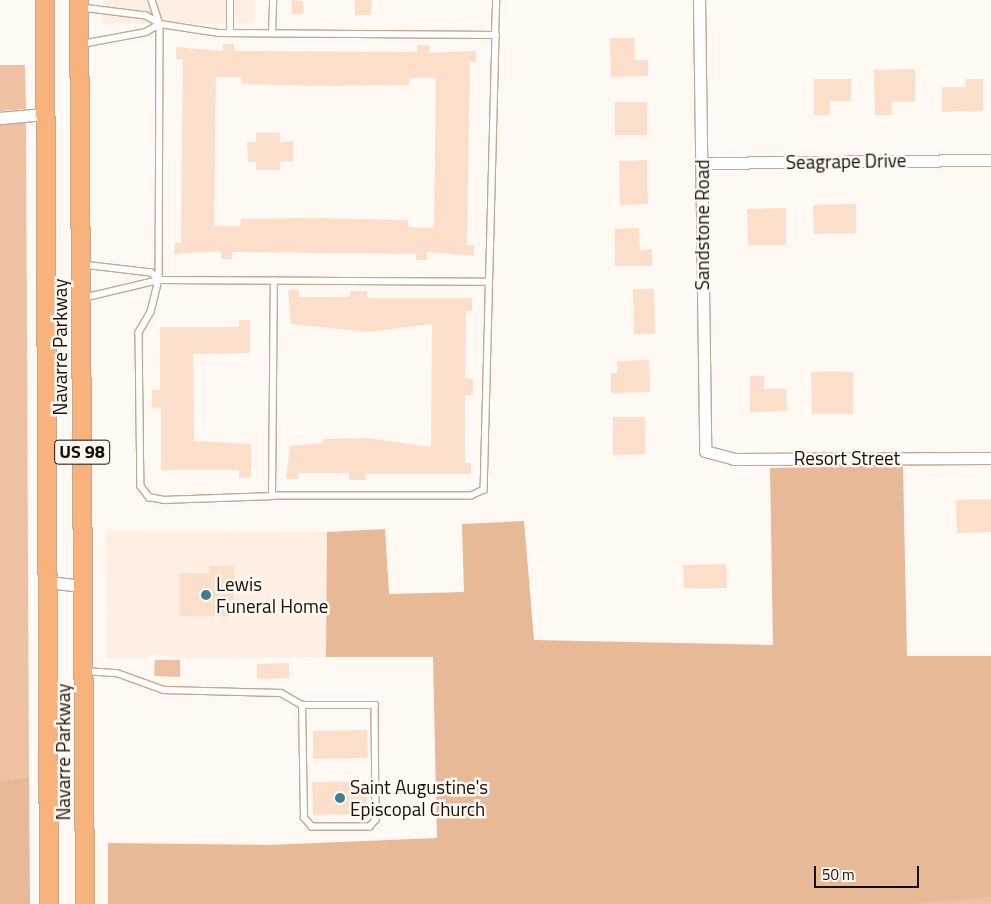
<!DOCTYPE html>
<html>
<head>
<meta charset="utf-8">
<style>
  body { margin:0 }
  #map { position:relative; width:991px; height:904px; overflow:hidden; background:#fff8f3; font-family:"Titillium Web",sans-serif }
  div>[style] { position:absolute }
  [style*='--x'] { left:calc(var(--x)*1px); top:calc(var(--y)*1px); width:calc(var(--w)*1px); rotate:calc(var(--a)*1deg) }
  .built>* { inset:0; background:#ffefe3 }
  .green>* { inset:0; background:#edc1a1 }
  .forest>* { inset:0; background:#e7b997 }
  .building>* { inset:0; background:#fcdfca }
  .roads { filter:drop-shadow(1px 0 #c6a790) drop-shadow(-1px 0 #c6a790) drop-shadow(0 1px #c6a790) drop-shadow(0 -1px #c6a790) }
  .service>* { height:5.5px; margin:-2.75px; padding:0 2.75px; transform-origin:2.75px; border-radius:2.75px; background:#fff }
  .minor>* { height:11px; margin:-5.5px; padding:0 5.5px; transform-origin:5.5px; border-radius:5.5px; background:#fff }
  .trunk>* { height:18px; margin:-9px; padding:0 9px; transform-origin:9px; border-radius:9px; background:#f8b37c }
  .dots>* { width:14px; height:14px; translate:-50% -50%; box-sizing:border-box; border:2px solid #fff8f3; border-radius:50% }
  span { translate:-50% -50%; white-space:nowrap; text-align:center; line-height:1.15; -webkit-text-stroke:5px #fff8f3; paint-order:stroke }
  .shield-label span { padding:1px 4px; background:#fff8f3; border:1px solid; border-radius:4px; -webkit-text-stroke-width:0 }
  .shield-label { font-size:18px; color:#190e06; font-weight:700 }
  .street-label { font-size:19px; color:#190e06 }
  .poi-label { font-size:19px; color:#190e06 }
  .left { translate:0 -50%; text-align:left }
  .scale { position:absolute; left:814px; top:866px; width:105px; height:22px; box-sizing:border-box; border:2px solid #190e06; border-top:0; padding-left:6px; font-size:15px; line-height:18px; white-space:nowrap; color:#190e06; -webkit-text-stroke:4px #fff8f3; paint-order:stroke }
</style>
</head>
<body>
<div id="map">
  <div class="built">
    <div style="clip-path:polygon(103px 0,255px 0,254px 23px,103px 24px)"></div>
    <div style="clip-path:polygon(106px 531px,327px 532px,326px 657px,185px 658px,155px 654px,149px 658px,107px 658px)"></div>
  </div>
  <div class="green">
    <div style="clip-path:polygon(0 65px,25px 65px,26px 109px,0 111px)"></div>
    <div style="clip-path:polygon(26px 123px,29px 777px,0 781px,0 125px)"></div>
    <div style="clip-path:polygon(155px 660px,180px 660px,180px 677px,154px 676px)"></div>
    <div style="clip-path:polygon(991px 897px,991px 904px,910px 904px,917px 902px)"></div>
  </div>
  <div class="forest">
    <div style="clip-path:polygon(903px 465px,907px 656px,991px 656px,991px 897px,910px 904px,108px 904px,108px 843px,268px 845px,437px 838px,433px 657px,326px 657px,327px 532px,385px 529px,389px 594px,464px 592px,462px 524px,524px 521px,534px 640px,773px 645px,770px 468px)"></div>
    <div style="clip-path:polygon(29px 777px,30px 904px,0 904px,0 781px)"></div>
  </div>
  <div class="building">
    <div style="clip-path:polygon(292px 0,303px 1px,304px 14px,292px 14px)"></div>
    <div style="clip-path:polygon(355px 0,372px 0,371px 15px,355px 15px)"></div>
    <div style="clip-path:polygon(610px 38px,634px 38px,635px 60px,648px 60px,648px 76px,611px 77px)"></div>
    <div style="clip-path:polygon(evenodd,223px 44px,234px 44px,234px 51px,417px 52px,417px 45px,429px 45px,429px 53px,476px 51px,476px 62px,470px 62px,467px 245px,474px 245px,474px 256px,427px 252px,427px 260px,416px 260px,416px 254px,232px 252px,232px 259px,221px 259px,221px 251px,174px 254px,175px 243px,181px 243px,183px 59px,176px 59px,176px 47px,223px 51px,223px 44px,216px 77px,242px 77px,242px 84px,315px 86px,409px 85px,409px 78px,436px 78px,434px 228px,408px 227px,408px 220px,314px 218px,241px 219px,240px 226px,214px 226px,216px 77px)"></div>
    <div style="clip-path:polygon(915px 69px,915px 102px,892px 102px,892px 115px,875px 115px,874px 70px)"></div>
    <div style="clip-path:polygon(814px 79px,851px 79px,851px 101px,830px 101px,830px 115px,814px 115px)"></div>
    <div style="clip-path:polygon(966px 79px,983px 79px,983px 111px,942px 112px,942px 87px,966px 87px)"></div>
    <div style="clip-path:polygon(615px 102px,647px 102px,647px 135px,615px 135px)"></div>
    <div style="clip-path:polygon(256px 133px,280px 133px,280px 142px,293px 141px,293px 161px,280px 162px,280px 170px,256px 170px,256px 162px,248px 162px,247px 142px,256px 142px)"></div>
    <div style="clip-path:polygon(647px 160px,648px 204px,620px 205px,619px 161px)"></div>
    <div style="clip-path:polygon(856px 204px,856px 233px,814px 234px,813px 205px)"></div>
    <div style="clip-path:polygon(786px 208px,786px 245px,748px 245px,747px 209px)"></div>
    <div style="clip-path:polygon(639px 228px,640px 250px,652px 249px,652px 266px,615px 266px,615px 229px)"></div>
    <div style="clip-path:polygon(633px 289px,654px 289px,655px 334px,634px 334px)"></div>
    <div style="clip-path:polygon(288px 290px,299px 290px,299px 297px,350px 297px,350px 291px,367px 291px,367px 298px,472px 298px,472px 311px,466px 311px,465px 378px,473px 379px,473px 395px,465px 395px,465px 463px,471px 463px,471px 474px,365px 474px,366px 480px,349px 480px,349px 473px,298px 473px,298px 479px,286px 479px,290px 446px,323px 443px,323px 439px,367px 438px,431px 447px,432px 324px,368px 332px,291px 324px)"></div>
    <div style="clip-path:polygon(239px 320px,250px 320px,250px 353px,193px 354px,194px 441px,251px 444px,251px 478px,239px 478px,239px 470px,161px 470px,161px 407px,152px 408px,152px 390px,160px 390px,160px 327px,239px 327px)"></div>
    <div style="clip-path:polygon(649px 360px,650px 392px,611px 393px,611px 373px,617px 373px,617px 361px)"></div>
    <div style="clip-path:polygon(811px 372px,853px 372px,853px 414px,812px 414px)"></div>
    <div style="clip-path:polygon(750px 376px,764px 376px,764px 389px,786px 389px,787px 411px,750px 412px)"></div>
    <div style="clip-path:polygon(613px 417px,645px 417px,645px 454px,613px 455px)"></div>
    <div style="clip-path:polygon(956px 500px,991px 500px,991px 532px,957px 533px)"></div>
    <div style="clip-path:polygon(726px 564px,727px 588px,684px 588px,683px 565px)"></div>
    <div style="clip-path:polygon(209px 566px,234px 566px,234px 616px,179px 616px,179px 573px,209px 573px)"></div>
    <div style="clip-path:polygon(289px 663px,289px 678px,257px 679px,257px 664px)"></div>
    <div style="clip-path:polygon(367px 730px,368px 758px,313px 759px,313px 731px)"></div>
    <div style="clip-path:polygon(366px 781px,367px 814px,313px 815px,312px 782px)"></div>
  </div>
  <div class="roads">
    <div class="service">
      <div style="--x:152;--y:0;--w:25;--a:72"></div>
      <div style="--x:160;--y:24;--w:256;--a:90.2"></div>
      <div style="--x:159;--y:280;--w:33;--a:104"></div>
      <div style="--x:151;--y:312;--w:24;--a:120"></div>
      <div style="--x:139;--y:333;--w:153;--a:89.3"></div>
      <div style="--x:141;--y:486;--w:14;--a:54"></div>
      <div style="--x:149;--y:497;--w:16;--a:11"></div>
      <div style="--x:165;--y:500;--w:107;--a:-2.1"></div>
      <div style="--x:160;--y:24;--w:60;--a:8.7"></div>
      <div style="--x:219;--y:33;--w:277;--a:0.4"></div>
      <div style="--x:496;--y:35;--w:455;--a:91.5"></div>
      <div style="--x:484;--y:490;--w:14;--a:155"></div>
      <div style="--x:471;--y:496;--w:199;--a:180"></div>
      <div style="--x:272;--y:496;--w:215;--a:-89.5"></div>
      <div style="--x:230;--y:33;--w:33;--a:-90"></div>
      <div style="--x:272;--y:33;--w:33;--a:-88"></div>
      <div style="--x:495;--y:35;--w:35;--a:-88"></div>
      <div style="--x:82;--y:44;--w:65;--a:-10.6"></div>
      <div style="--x:146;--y:32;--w:16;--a:-30"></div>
      <div style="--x:160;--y:24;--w:16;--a:-150"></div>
      <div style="--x:146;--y:16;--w:64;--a:-172.9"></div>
      <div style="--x:159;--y:280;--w:329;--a:0.3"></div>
      <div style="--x:83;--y:298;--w:78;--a:-13.3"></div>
      <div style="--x:159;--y:280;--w:11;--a:-139"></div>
      <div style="--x:151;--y:273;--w:68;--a:-173.3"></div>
      <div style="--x:85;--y:671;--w:32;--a:4"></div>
      <div style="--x:117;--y:673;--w:50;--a:19.9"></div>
      <div style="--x:164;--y:690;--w:117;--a:1.5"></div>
      <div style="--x:281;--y:693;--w:24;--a:30"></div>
      <div style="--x:302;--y:705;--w:73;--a:0"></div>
      <div style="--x:375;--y:705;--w:115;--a:89.5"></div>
      <div style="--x:376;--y:820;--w:9;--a:131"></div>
      <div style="--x:370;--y:827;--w:58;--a:180"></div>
      <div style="--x:312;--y:827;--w:12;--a:-132"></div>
      <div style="--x:304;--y:818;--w:113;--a:-91"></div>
    </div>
    <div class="minor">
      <div style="--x:699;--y:0;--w:451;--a:89.2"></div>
      <div style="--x:705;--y:451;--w:30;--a:15"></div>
      <div style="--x:734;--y:459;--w:257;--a:-0.2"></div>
      <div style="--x:0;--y:118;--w:45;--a:-5.1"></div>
      <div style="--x:702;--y:163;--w:289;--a:-0.6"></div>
      <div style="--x:48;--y:582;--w:34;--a:7"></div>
    </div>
    <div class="trunk">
      <div style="--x:45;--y:0;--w:904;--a:89.75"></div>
      <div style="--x:79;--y:0;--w:904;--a:89.62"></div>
    </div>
  </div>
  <div class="dots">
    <div style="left:206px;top:595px;background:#3e7d92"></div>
    <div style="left:340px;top:798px;background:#3e7d92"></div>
  </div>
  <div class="shield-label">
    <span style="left:82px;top:452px">US 98</span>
  </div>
  <div class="street-label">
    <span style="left:846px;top:161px;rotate:-1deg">Seagrape Drive</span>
    <span style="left:702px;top:225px;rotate:-90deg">Sandstone Road</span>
    <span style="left:60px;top:347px;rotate:-90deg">Navarre Parkway</span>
    <span style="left:847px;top:458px">Resort Street</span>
    <span style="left:63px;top:752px;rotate:-90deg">Navarre Parkway</span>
  </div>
  <div class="poi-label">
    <span class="left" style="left:216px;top:595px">Lewis<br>Funeral Home</span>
    <span class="left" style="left:350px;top:798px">Saint Augustine's<br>Episcopal Church</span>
  </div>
  <div class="scale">50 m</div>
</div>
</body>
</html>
